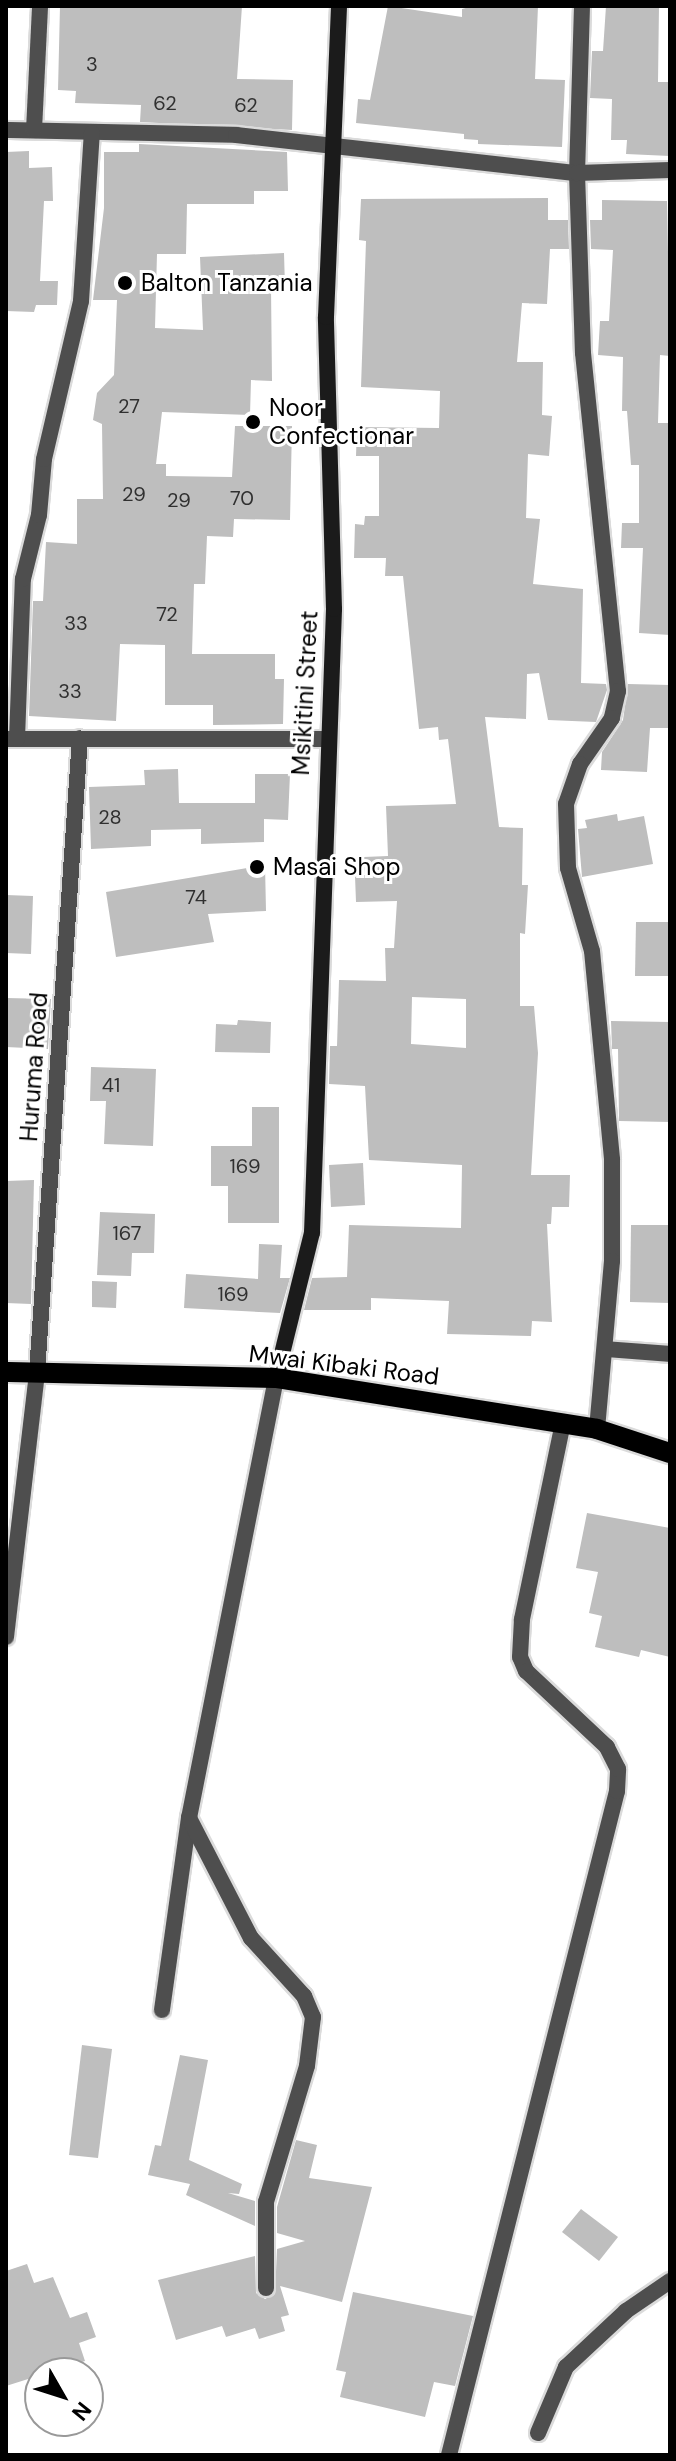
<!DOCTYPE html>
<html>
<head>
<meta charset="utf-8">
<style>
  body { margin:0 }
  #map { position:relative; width:676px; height:2461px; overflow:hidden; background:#fff; font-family:"DM Sans",sans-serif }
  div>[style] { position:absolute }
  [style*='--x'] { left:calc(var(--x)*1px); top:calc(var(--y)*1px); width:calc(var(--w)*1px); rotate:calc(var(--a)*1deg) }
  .building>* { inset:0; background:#bebebe }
  .roads { filter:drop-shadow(2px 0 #dbdbdb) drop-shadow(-2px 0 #dbdbdb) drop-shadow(0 2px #dbdbdb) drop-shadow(0 -2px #dbdbdb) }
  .lane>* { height:16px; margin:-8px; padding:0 8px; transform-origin:8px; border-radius:8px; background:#4e4e4e }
  .street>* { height:16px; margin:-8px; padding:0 8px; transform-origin:8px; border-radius:8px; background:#4e4e4e }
  .secondary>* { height:16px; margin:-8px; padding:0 8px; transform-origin:8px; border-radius:8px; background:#1b1b1b }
  .primary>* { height:20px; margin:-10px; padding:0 10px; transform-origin:10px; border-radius:10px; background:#000 }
  .dots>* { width:22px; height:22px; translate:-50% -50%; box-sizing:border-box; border:4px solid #fff; border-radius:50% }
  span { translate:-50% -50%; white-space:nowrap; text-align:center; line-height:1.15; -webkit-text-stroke:6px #fff; paint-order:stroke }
  .number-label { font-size:20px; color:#303030 }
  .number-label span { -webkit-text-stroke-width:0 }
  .poi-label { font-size:24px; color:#000 }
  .left { translate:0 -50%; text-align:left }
  .street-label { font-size:24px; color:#000 }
  .frame { position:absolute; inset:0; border:8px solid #000; pointer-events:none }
  .north { position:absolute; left:24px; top:2357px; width:80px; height:80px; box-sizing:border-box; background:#fff; border:2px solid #999; border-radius:50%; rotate:129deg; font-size:22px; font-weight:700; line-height:32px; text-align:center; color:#000 }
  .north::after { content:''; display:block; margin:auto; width:28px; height:36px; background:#000; clip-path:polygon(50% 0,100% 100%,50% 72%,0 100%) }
</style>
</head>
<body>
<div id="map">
  <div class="building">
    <div style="clip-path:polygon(60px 6px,242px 6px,237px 79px,293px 80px,292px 130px,140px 122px,141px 105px,75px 103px,76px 91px,58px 90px)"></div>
    <div style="clip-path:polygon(388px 6px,462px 17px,462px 9px,473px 6px,538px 6px,535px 79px,565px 80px,562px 147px,478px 144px,478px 140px,464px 139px,464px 134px,356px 123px,358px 99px,370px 100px)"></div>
    <div style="clip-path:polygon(606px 6px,659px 6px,658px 82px,670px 82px,670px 156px,626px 154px,627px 140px,611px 140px,612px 99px,590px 98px,592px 51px,603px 51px)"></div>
    <div style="clip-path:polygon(139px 144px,287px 152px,288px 191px,254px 191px,254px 204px,187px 204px,186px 254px,157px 254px,155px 328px,203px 330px,200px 257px,284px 253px,285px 287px,271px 287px,272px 381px,251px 380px,250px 415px,162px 412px,156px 464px,166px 464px,166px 476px,232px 477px,235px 426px,292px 426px,290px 520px,234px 519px,233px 537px,207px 536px,205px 584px,194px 584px,192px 654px,275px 654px,275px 679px,284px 679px,283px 724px,213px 725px,213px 705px,165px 705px,165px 645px,120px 644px,116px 721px,29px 716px,33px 601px,43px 601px,46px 542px,77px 544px,77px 499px,103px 499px,102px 424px,93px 420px,97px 393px,114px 375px,117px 300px,93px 300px,104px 208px,104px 152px,139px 152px)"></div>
    <div style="clip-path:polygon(29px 151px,29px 168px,52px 167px,53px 201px,44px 201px,40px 281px,58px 281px,57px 305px,36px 305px,34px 312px,6px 311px,6px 152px)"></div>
    <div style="clip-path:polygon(evenodd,548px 198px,548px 220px,568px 220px,569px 249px,550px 249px,547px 304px,522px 303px,517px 362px,543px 362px,542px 415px,552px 416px,549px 456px,528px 454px,526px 518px,540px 519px,533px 584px,583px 589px,581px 683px,606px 684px,607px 690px,596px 722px,548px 720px,539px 673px,527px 674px,526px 719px,485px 717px,499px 827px,523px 828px,522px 885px,528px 885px,525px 934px,520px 933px,520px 1006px,534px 1006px,538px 1053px,531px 1175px,570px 1175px,569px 1207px,552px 1207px,551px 1224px,547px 1224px,552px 1322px,532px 1321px,531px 1336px,447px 1334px,449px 1301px,371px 1298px,371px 1310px,304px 1310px,312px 1278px,347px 1277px,349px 1225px,461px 1228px,462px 1165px,369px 1160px,365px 1086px,329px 1084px,330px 1046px,337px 1046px,339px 980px,386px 981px,385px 948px,394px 948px,397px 901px,356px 902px,355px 876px,365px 875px,364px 857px,388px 856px,386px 806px,456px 804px,448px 739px,439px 740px,438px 727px,419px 729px,403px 576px,385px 576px,386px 558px,354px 558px,355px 524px,364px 525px,365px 516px,379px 516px,379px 456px,356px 456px,357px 427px,439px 428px,440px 391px,361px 387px,366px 241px,359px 240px,361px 199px,548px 198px,412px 997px,466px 999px,466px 1048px,411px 1044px,412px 997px)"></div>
    <div style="clip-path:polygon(602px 200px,667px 201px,670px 356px,660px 355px,658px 423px,670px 423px,670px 635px,639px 633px,643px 548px,621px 548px,622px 523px,639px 523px,639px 465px,631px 465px,627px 411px,622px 411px,623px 357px,598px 355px,600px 321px,609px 321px,613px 250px,591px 249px,590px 220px,602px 220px)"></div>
    <div style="clip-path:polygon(628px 684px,670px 685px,670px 728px,650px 728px,647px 772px,601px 770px,602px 752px,623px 720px)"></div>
    <div style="clip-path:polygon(178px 769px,179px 803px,255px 803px,255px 774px,290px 774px,288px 820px,264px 819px,264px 842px,201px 844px,201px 829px,151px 830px,151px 846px,91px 849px,89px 787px,145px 785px,144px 770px)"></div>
    <div style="clip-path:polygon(617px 814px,618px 821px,644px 816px,653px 864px,582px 877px,578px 829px,587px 828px,585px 820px)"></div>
    <div style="clip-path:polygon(265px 865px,266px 911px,208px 914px,214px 942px,116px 957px,106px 892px)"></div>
    <div style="clip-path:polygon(6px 895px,33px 896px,31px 954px,6px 953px)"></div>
    <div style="clip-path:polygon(636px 922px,670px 922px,670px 976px,635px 976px)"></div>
    <div style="clip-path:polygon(6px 998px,51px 999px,48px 1049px,6px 1047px)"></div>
    <div style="clip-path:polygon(238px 1020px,271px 1022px,270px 1053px,215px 1052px,216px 1024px,237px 1025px)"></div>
    <div style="clip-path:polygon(611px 1021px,670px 1022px,670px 1122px,619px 1121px,618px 1049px,612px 1049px)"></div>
    <div style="clip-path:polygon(91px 1067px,156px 1069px,153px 1146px,104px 1144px,106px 1101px,90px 1101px)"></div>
    <div style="clip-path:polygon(252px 1107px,279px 1107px,279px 1223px,228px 1223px,228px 1186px,211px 1186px,211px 1146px,252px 1146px)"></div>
    <div style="clip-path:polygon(363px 1163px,365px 1205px,331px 1207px,329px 1165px)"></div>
    <div style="clip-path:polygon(34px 1180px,31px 1304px,6px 1303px,6px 1181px)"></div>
    <div style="clip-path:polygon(100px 1212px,155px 1214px,154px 1253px,132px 1253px,131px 1276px,97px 1275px)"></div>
    <div style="clip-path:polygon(631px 1225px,670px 1225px,670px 1303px,630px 1302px)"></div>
    <div style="clip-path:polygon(259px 1244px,282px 1245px,280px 1278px,290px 1278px,280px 1313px,184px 1308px,186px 1274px,258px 1279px)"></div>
    <div style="clip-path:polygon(92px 1281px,117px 1282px,116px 1308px,92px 1307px)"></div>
    <div style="clip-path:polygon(587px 1513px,670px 1528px,670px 1657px,641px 1650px,639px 1657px,595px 1647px,602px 1616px,589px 1613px,598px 1572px,576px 1568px)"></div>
    <div style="clip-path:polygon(82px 2045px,112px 2049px,98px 2158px,69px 2155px)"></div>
    <div style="clip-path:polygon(180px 2055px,208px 2060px,189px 2160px,242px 2184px,239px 2194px,228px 2193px,255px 2201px,255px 2226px,186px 2195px,190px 2184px,148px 2175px,155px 2145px,161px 2146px)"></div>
    <div style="clip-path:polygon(296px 2140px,317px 2145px,309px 2178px,372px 2187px,342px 2302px,280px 2286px,289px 2315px,281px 2317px,285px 2331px,259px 2339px,255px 2328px,226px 2337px,222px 2326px,176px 2340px,158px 2280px,255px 2256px,256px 2293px,265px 2299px,275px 2294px,277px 2249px,305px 2241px,277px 2233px,277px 2207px)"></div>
    <div style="clip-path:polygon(581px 2209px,618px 2237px,599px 2261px,562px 2232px)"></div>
    <div style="clip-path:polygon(27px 2264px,34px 2283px,53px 2277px,70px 2318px,87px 2312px,96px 2337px,79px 2343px,85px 2361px,6px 2386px,6px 2271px)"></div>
    <div style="clip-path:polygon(353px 2292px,473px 2316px,455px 2386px,434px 2382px,425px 2417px,340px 2397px,346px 2372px,336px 2370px)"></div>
  </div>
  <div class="roads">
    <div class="lane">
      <div style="--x:605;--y:1349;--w:65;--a:4.4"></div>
      <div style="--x:162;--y:2010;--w:194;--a:-82"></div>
      <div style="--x:189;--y:1818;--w:449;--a:-78.8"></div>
      <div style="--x:449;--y:2455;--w:685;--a:-75.8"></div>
      <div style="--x:617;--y:1791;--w:22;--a:-87"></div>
      <div style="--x:618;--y:1769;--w:25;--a:-117"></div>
      <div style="--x:607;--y:1747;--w:111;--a:-136.8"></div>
      <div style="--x:526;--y:1671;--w:15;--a:-113"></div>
      <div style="--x:520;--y:1657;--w:38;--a:-87"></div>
      <div style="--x:522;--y:1619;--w:200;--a:-78.2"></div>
    </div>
    <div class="street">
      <div style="--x:582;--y:6;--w:167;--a:91.7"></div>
      <div style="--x:577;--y:173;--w:180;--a:88.1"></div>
      <div style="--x:583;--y:353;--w:340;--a:84.1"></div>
      <div style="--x:618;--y:691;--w:28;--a:103"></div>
      <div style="--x:612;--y:718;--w:56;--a:124.8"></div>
      <div style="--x:580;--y:764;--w:42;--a:109.3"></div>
      <div style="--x:566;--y:804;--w:64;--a:88.2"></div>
      <div style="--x:568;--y:868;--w:86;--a:73.9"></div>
      <div style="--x:592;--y:951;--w:210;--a:84.5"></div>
      <div style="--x:612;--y:1160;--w:101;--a:90"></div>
      <div style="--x:612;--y:1261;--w:169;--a:95.1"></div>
      <div style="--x:6;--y:130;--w:230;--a:1.2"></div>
      <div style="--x:236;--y:135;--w:343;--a:6.4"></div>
      <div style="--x:577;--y:173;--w:93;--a:-1.8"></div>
      <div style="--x:34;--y:130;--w:124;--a:-87.2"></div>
      <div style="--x:8;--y:739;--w:318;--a:0"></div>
      <div style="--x:17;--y:739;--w:160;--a:-87.9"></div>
      <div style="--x:23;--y:579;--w:66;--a:-76"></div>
      <div style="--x:39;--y:515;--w:56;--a:-84.9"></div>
      <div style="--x:44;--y:459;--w:162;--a:-76.8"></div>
      <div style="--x:81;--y:301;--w:168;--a:-86.3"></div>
      <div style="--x:6;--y:1637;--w:266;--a:-83.3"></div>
      <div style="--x:37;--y:1373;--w:636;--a:-86.13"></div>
      <div style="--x:189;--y:1818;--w:135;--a:62.7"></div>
      <div style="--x:251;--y:1938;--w:79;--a:47.6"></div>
      <div style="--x:304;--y:1996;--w:23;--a:67"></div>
      <div style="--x:313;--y:2017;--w:49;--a:97"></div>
      <div style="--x:307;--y:2066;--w:142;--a:106.8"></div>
      <div style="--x:266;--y:2202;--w:86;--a:90"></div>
      <div style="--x:538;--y:2433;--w:72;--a:-67"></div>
      <div style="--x:566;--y:2367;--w:82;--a:-43"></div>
      <div style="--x:626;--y:2311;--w:53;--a:-34.3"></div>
    </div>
    <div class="secondary">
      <div style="--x:276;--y:1378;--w:149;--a:-76.1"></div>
      <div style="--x:312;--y:1233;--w:624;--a:-87.98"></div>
      <div style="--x:334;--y:609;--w:292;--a:-91.6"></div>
      <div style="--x:326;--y:317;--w:311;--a:-87.6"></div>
    </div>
    <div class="primary">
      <div style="--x:6;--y:1372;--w:270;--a:1.3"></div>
      <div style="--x:276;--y:1378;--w:325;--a:9"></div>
      <div style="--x:597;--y:1429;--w:77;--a:18.2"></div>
    </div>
  </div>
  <div class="dots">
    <div style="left:125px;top:283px;background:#000"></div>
    <div style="left:253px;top:422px;background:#000"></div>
    <div style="left:257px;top:867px;background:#000"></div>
  </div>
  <div class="number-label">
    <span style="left:92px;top:64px">3</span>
    <span style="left:165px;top:103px">62</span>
    <span style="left:246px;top:105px">62</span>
    <span style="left:129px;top:406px">27</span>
    <span style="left:134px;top:494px">29</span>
    <span style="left:242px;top:498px">70</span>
    <span style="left:179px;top:500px">29</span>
    <span style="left:167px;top:614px">72</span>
    <span style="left:76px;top:623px">33</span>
    <span style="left:70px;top:691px">33</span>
    <span style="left:110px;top:817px">28</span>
    <span style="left:196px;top:897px">74</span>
    <span style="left:111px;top:1085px">41</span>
    <span style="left:245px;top:1166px">169</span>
    <span style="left:127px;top:1233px">167</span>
    <span style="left:233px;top:1294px">169</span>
  </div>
  <div class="poi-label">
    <span class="left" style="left:141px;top:283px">Balton Tanzania</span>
    <span class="left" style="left:269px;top:422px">Noor<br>Confectionar</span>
    <span class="left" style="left:273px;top:867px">Masai Shop</span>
  </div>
  <div class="street-label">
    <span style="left:305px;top:693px;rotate:-87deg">Msikitini Street</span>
    <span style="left:34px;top:1067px;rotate:-86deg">Huruma Road</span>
    <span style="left:344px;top:1365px;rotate:7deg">Mwai Kibaki Road</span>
  </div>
  <div class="frame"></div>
  <div class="north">N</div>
</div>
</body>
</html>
